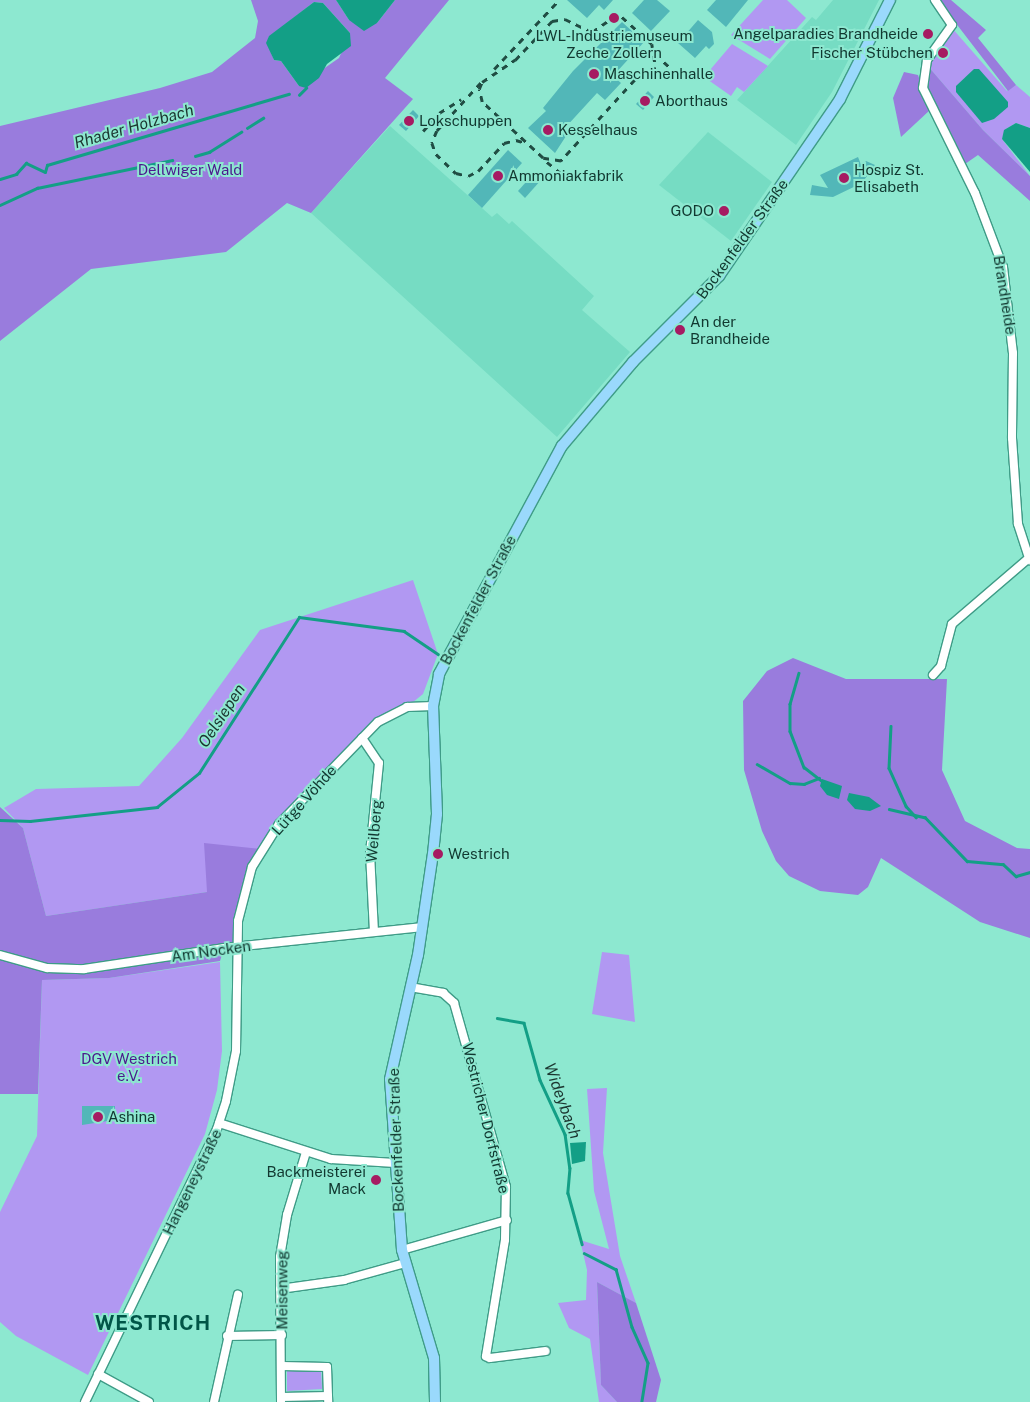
<!DOCTYPE html>
<html>
<head>
<meta charset="utf-8">
<style>
  body { margin:0 }
  #map { position:relative; width:1030px; height:1402px; overflow:hidden; background:#8de8d0; font-family:"Public Sans",sans-serif }
  div>[style] { position:absolute }
  [style*='--x'] { left:calc(var(--x)*1px); top:calc(var(--y)*1px); width:calc(var(--w)*1px); rotate:calc(var(--a)*1deg) }
  .built>* { inset:0; background:#76dcc3 }
  .green>* { inset:0; background:#b198f2 }
  .forest>* { inset:0; background:#997cdd }
  .water>* { inset:0; background:#139f86 }
  .stream>* { height:2.5px; margin:-1.25px; padding:0 1.25px; transform-origin:1.25px; border-radius:1.25px; background:#139f86 }
  .building>* { inset:0; background:#52b7b8 }
  .roads { filter:drop-shadow(1px 0 #3f9c87) drop-shadow(-1px 0 #3f9c87) drop-shadow(0 1px #3f9c87) drop-shadow(0 -1px #3f9c87) }
  .minor>* { height:8px; margin:-4px; padding:0 4px; transform-origin:4px; border-radius:4px; background:#fff }
  .major>* { height:10px; margin:-5px; padding:0 5px; transform-origin:5px; border-radius:5px; background:#9ad9fc }
  .rail>* { height:2.5px; margin-top:-1.25px; transform-origin:0; background:repeating-linear-gradient(90deg,#204d43 0 6px,transparent 0 12px) }
  .dots>* { width:14px; height:14px; translate:-50% -50%; box-sizing:border-box; border:2px solid #8de8d0; border-radius:50% }
  span { translate:-50% -50%; white-space:nowrap; text-align:center; line-height:1.15; -webkit-text-stroke:4px #8de8d0; paint-order:stroke }
  .poi-label { font-size:15px; color:#113830 }
  .right { translate:-100% -50%; text-align:right }
  .left { translate:0 -50%; text-align:left }
  .park-label { font-size:15px; color:#4b198d }
  .street-label { font-size:15px; color:#113830 }
  .water-label { font-size:16px; color:#1c3630; font-style:italic }
  .district-label { font-size:20px; color:#015547; font-weight:700; letter-spacing:1px }
</style>
</head>
<body>
<div id="map">
  <div class="built">
    <div style="clip-path:polygon(833px 0,879px 0,832px 92px,796px 145px,737px 100px,812px 17px,816px 20px)"></div>
    <div style="clip-path:polygon(390px 126px,492px 217px,497px 213px,509px 224px,512px 221px,594px 296px,582px 310px,630px 352px,557px 437px,311px 213px)"></div>
    <div style="clip-path:polygon(708px 132px,772px 182px,731px 241px,659px 185px)"></div>
  </div>
  <div class="green">
    <div style="clip-path:polygon(763px 0,787px 0,806px 18px,770px 59px,731px 35px)"></div>
    <div style="clip-path:polygon(952px 28px,1007px 91px,1016px 85px,1030px 97px,1030px 128px,1016px 123px,1006px 129px,1002px 139px,1030px 176px,983px 130px,927px 65px)"></div>
    <div style="clip-path:polygon(732px 44px,768px 66px,744px 92px,737px 87px,731px 96px,704px 77px)"></div>
    <div style="clip-path:polygon(413px 580px,438px 654px,423px 694px,407px 707px,388px 714px,300px 802px,261px 849px,207px 892px,46px 916px,23px 828px,4px 808px,36px 789px,139px 786px,182px 738px,260px 630px)"></div>
    <div style="clip-path:polygon(602px 952px,629px 955px,635px 1022px,592px 1014px)"></div>
    <div style="clip-path:polygon(220px 962px,222px 1051px,217px 1090px,205px 1134px,88px 1375px,16px 1336px,0 1322px,0 1212px,37px 1136px,42px 980px,109px 978px)"></div>
    <div style="clip-path:polygon(607px 1088px,603px 1153px,620px 1256px,636px 1303px,597px 1282px,601px 1385px,617px 1402px,599px 1402px,590px 1339px,569px 1328px,558px 1303px,586px 1300px,587px 1270px,580px 1240px,609px 1249px,594px 1191px,587px 1089px)"></div>
    <div style="clip-path:polygon(287px 1370px,321px 1371px,322px 1389px,287px 1391px)"></div>
  </div>
  <div class="forest">
    <div style="clip-path:polygon(evenodd,251px 0,336px 0,349px 20px,377px 23px,395px 0,449px 0,385px 78px,413px 99px,311px 213px,287px 203px,226px 252px,91px 269px,0 341px,0 126px,160px 88px,212px 72px,255px 38px,258px 21px,251px 0,314px 2px,323px 3px,350px 33px,339px 58px,299px 86px,281px 61px,274px 60px,267px 43px,269px 37px,314px 2px)"></div>
    <div style="clip-path:polygon(938px 0,951px 0,986px 30px,978px 38px,1016px 85px,1008px 91px)"></div>
    <div style="clip-path:polygon(927px 65px,983px 130px,1030px 176px,1030px 201px,978px 155px,965px 164px,930px 102px,924px 77px)"></div>
    <div style="clip-path:polygon(904px 72px,918px 75px,930px 110px,901px 137px,893px 98px)"></div>
    <div style="clip-path:polygon(793px 658px,846px 679px,947px 679px,942px 770px,965px 821px,1017px 848px,1030px 849px,1030px 938px,980px 922px,881px 858px,868px 887px,858px 895px,820px 891px,789px 876px,776px 861px,762px 831px,744px 770px,743px 701px,767px 671px)"></div>
    <div style="clip-path:polygon(0 807px,23px 828px,46px 916px,207px 892px,204px 843px,261px 849px,242px 896px,237px 946px,224px 948px,220px 961px,109px 978px,42px 980px,38px 1094px,0 1094px)"></div>
    <div style="clip-path:polygon(597px 1282px,636px 1303px,661px 1380px,656px 1402px,617px 1402px,601px 1385px)"></div>
  </div>
  <div class="water">
    <div style="clip-path:polygon(336px 0,395px 0,377px 23px,364px 31px,349px 20px)"></div>
    <div style="clip-path:polygon(314px 2px,323px 3px,350px 33px,351px 46px,327px 64px,319px 78px,306px 88px,299px 86px,281px 61px,274px 60px,266px 43px,269px 36px)"></div>
    <div style="clip-path:polygon(974px 69px,979px 69px,1008px 102px,1008px 107px,994px 119px,982px 123px,956px 92px,956px 86px)"></div>
    <div style="clip-path:polygon(1016px 123px,1030px 128px,1030px 172px,1002px 139px,1004px 130px)"></div>
    <div style="clip-path:polygon(822px 779px,842px 786px,839px 799px,827px 795px,820px 786px)"></div>
    <div style="clip-path:polygon(849px 793px,869px 797px,881px 806px,870px 811px,855px 809px,847px 800px)"></div>
    <div style="clip-path:polygon(586px 1142px,585px 1161px,572px 1164px,570px 1143px)"></div>
  </div>
  <div class="stream">
    <div style="--x:299;--y:95;--w:10;--a:-45"></div>
    <div style="--x:247;--y:128;--w:19;--a:-32"></div>
    <div style="--x:195;--y:156;--w:15;--a:-16"></div>
    <div style="--x:209;--y:152;--w:38;--a:-32"></div>
    <div style="--x:0;--y:179;--w:17;--a:-17"></div>
    <div style="--x:16;--y:174;--w:15;--a:-48"></div>
    <div style="--x:26;--y:163;--w:21;--a:25"></div>
    <div style="--x:45;--y:172;--w:7;--a:-74"></div>
    <div style="--x:47;--y:165;--w:252;--a:-16.4"></div>
    <div style="--x:0;--y:205;--w:41;--a:-24.7"></div>
    <div style="--x:37;--y:188;--w:138;--a:-11.7"></div>
    <div style="--x:799;--y:673;--w:32;--a:106"></div>
    <div style="--x:790;--y:704;--w:27;--a:90"></div>
    <div style="--x:790;--y:731;--w:39;--a:69"></div>
    <div style="--x:804;--y:767;--w:23;--a:38"></div>
    <div style="--x:891;--y:726;--w:42;--a:92.7"></div>
    <div style="--x:889;--y:768;--w:42;--a:65.9"></div>
    <div style="--x:906;--y:806;--w:15;--a:48"></div>
    <div style="--x:757;--y:764;--w:38;--a:30"></div>
    <div style="--x:790;--y:783;--w:14;--a:4"></div>
    <div style="--x:804;--y:784;--w:16;--a:-22"></div>
    <div style="--x:889;--y:809;--w:37;--a:13"></div>
    <div style="--x:925;--y:817;--w:61;--a:46.3"></div>
    <div style="--x:967;--y:861;--w:36;--a:5"></div>
    <div style="--x:1003;--y:864;--w:18;--a:43"></div>
    <div style="--x:1016;--y:876;--w:15;--a:-16"></div>
    <div style="--x:0;--y:820;--w:30;--a:2"></div>
    <div style="--x:30;--y:821;--w:128;--a:-6.3"></div>
    <div style="--x:157;--y:807;--w:54;--a:-39"></div>
    <div style="--x:199;--y:773;--w:185;--a:-57.3"></div>
    <div style="--x:299;--y:617;--w:106;--a:7.6"></div>
    <div style="--x:404;--y:631;--w:41;--a:34.1"></div>
    <div style="--x:497;--y:1018;--w:27;--a:10"></div>
    <div style="--x:524;--y:1023;--w:59;--a:74.3"></div>
    <div style="--x:540;--y:1080;--w:60;--a:65.2"></div>
    <div style="--x:565;--y:1134;--w:34;--a:82"></div>
    <div style="--x:570;--y:1168;--w:25;--a:95"></div>
    <div style="--x:568;--y:1193;--w:53;--a:74.6"></div>
    <div style="--x:584;--y:1253;--w:36;--a:27"></div>
    <div style="--x:616;--y:1269;--w:60;--a:74.6"></div>
    <div style="--x:632;--y:1327;--w:39;--a:66"></div>
    <div style="--x:648;--y:1363;--w:39;--a:99"></div>
  </div>
  <div class="building">
    <div style="clip-path:polygon(567px 0,613px 0,604px 10px,599px 5px,587px 18px)"></div>
    <div style="clip-path:polygon(644px 0,657px 0,670px 11px,651px 31px,632px 13px)"></div>
    <div style="clip-path:polygon(716px 0,748px 0,726px 27px,707px 10px)"></div>
    <div style="clip-path:polygon(698px 20px,712px 32px,714px 44px,709px 49px,706px 46px,695px 58px,678px 43px)"></div>
    <div style="clip-path:polygon(622px 22px,644px 42px,613px 76px,621px 83px,605px 100px,597px 93px,564px 129px,568px 133px,555px 153px,528px 128px,546px 111px,543px 108px,573px 71px)"></div>
    <div style="clip-path:polygon(648px 91px,654px 97px,643px 110px,636px 104px)"></div>
    <div style="clip-path:polygon(413px 110px,419px 116px,406px 131px,399px 125px)"></div>
    <div style="clip-path:polygon(508px 150px,522px 163px,482px 208px,468px 195px)"></div>
    <div style="clip-path:polygon(858px 157px,862px 167px,866px 161px,875px 165px,862px 183px,833px 197px,810px 195px,812px 185px,828px 188px,820px 175px)"></div>
    <div style="clip-path:polygon(534px 173px,541px 180px,525px 198px,518px 191px)"></div>
    <div style="clip-path:polygon(82px 1106px,115px 1106px,114px 1120px,82px 1125px)"></div>
  </div>
  <div class="roads">
    <div class="minor">
      <div style="--x:935;--y:0;--w:30;--a:56"></div>
      <div style="--x:952;--y:25;--w:43;--a:125.5"></div>
      <div style="--x:927;--y:60;--w:28;--a:98"></div>
      <div style="--x:923;--y:88;--w:117;--a:63.7"></div>
      <div style="--x:975;--y:193;--w:79;--a:69.3"></div>
      <div style="--x:1003;--y:267;--w:87;--a:83.4"></div>
      <div style="--x:1013;--y:353;--w:85;--a:90.7"></div>
      <div style="--x:1012;--y:438;--w:86;--a:86"></div>
      <div style="--x:1018;--y:524;--w:38;--a:72"></div>
      <div style="--x:933;--y:675;--w:12;--a:-48"></div>
      <div style="--x:941;--y:666;--w:43;--a:-75.3"></div>
      <div style="--x:952;--y:624;--w:101;--a:-40.6"></div>
      <div style="--x:362;--y:738;--w:30;--a:56"></div>
      <div style="--x:379;--y:763;--w:90;--a:95.7"></div>
      <div style="--x:370;--y:853;--w:78;--a:87.1"></div>
      <div style="--x:0;--y:955;--w:49;--a:15.5"></div>
      <div style="--x:47;--y:968;--w:37;--a:2"></div>
      <div style="--x:84;--y:969;--w:142;--a:-8.5"></div>
      <div style="--x:224;--y:948;--w:200;--a:-6"></div>
      <div style="--x:410;--y:987;--w:34;--a:10"></div>
      <div style="--x:443;--y:993;--w:15;--a:42"></div>
      <div style="--x:454;--y:1003;--w:191;--a:74.2"></div>
      <div style="--x:506;--y:1187;--w:53;--a:91.1"></div>
      <div style="--x:505;--y:1240;--w:118;--a:99.3"></div>
      <div style="--x:486;--y:1356;--w:4;--a:27"></div>
      <div style="--x:490;--y:1358;--w:56;--a:-7.1"></div>
      <div style="--x:219;--y:1123;--w:118;--a:17.8"></div>
      <div style="--x:331;--y:1159;--w:64;--a:3.6"></div>
      <div style="--x:402;--y:1250;--w:109;--a:-15.9"></div>
      <div style="--x:280;--y:1289;--w:65;--a:-8"></div>
      <div style="--x:344;--y:1280;--w:63;--a:-15.6"></div>
      <div style="--x:227;--y:1336;--w:55;--a:-1"></div>
      <div style="--x:282;--y:1366;--w:45;--a:1.3"></div>
      <div style="--x:327;--y:1367;--w:35;--a:88"></div>
      <div style="--x:98;--y:1374;--w:58;--a:28.8"></div>
      <div style="--x:281;--y:1397;--w:47;--a:-1.2"></div>
      <div style="--x:85;--y:1402;--w:303;--a:-64.2"></div>
      <div style="--x:217;--y:1129;--w:29;--a:-72"></div>
      <div style="--x:226;--y:1101;--w:51;--a:-78.7"></div>
      <div style="--x:236;--y:1051;--w:130;--a:-89.1"></div>
      <div style="--x:238;--y:921;--w:56;--a:-75.5"></div>
      <div style="--x:252;--y:867;--w:51;--a:-57.9"></div>
      <div style="--x:279;--y:824;--w:142;--a:-45.9"></div>
      <div style="--x:378;--y:722;--w:33;--a:-27"></div>
      <div style="--x:407;--y:707;--w:26;--a:-2"></div>
      <div style="--x:214;--y:1402;--w:110;--a:-77.4"></div>
      <div style="--x:281;--y:1402;--w:145;--a:-90.4"></div>
      <div style="--x:280;--y:1257;--w:43;--a:-80.5"></div>
      <div style="--x:287;--y:1215;--w:66;--a:-73.2"></div>
    </div>
    <div class="major">
      <div style="--x:435;--y:1402;--w:44;--a:-91.3"></div>
      <div style="--x:434;--y:1358;--w:113;--a:-106.5"></div>
      <div style="--x:402;--y:1250;--w:171;--a:-94"></div>
      <div style="--x:390;--y:1079;--w:127;--a:-77.3"></div>
      <div style="--x:418;--y:955;--w:102;--a:-81.6"></div>
      <div style="--x:433;--y:854;--w:40;--a:-84.3"></div>
      <div style="--x:437;--y:814;--w:108;--a:-92.1"></div>
      <div style="--x:433;--y:706;--w:33;--a:-79"></div>
      <div style="--x:439;--y:674;--w:259;--a:-61.7"></div>
      <div style="--x:562;--y:446;--w:110;--a:-49.8"></div>
      <div style="--x:633;--y:362;--w:122;--a:-45"></div>
      <div style="--x:719;--y:276;--w:214;--a:-55.6"></div>
      <div style="--x:840;--y:99;--w:111;--a:-63.2"></div>
    </div>
  </div>
  <div class="rail">
    <div style="--x:622;--y:17;--w:40;--a:42"></div>
    <div style="--x:652;--y:44;--w:24;--a:81"></div>
    <div style="--x:656;--y:68;--w:24;--a:150"></div>
    <div style="--x:635;--y:80;--w:110;--a:132.4"></div>
    <div style="--x:561;--y:161;--w:18;--a:-171"></div>
    <div style="--x:543;--y:158;--w:83;--a:-137.4"></div>
    <div style="--x:482;--y:102;--w:13;--a:-103"></div>
    <div style="--x:479;--y:89;--w:8;--a:-67"></div>
    <div style="--x:482;--y:82;--w:40;--a:-34"></div>
    <div style="--x:515;--y:60;--w:54;--a:-46.5"></div>
    <div style="--x:552;--y:21;--w:13;--a:-9"></div>
    <div style="--x:565;--y:19;--w:30;--a:26"></div>
    <div style="--x:592;--y:32;--w:24;--a:-35"></div>
    <div style="--x:612;--y:18;--w:10;--a:-6"></div>
    <div style="--x:655;--y:54;--w:31;--a:42"></div>
    <div style="--x:494;--y:69;--w:95;--a:-46.7"></div>
    <div style="--x:481;--y:83;--w:65;--a:132.5"></div>
    <div style="--x:437;--y:131;--w:13;--a:113"></div>
    <div style="--x:432;--y:143;--w:12;--a:70"></div>
    <div style="--x:436;--y:154;--w:28;--a:44"></div>
    <div style="--x:456;--y:173;--w:12;--a:14"></div>
    <div style="--x:468;--y:176;--w:11;--a:-27"></div>
    <div style="--x:478;--y:171;--w:38;--a:-47"></div>
    <div style="--x:504;--y:143;--w:12;--a:-14"></div>
    <div style="--x:516;--y:140;--w:10;--a:17"></div>
    <div style="--x:423;--y:131;--w:24;--a:-48"></div>
    <div style="--x:439;--y:113;--w:26;--a:-32"></div>
    <div style="--x:547;--y:162;--w:21;--a:39"></div>
  </div>
  <div class="dots">
    <div style="left:614px;top:18px;background:#a61b62"></div>
    <div style="left:928px;top:34px;background:#a61b62"></div>
    <div style="left:943px;top:53px;background:#a61b62"></div>
    <div style="left:594px;top:74px;background:#a61b62"></div>
    <div style="left:645px;top:101px;background:#a61b62"></div>
    <div style="left:409px;top:121px;background:#a61b62"></div>
    <div style="left:548px;top:130px;background:#a61b62"></div>
    <div style="left:498px;top:176px;background:#a61b62"></div>
    <div style="left:844px;top:178px;background:#a61b62"></div>
    <div style="left:724px;top:211px;background:#a61b62"></div>
    <div style="left:680px;top:330px;background:#a61b62"></div>
    <div style="left:438px;top:854px;background:#a61b62"></div>
    <div style="left:98px;top:1117px;background:#a61b62"></div>
    <div style="left:376px;top:1180px;background:#a61b62"></div>
  </div>
  <div class="poi-label">
    <span class="right" style="left:918px;top:34px">Angelparadies Brandheide</span>
    <span style="left:614px;top:44px">LWL-Industriemuseum<br>Zeche Zollern</span>
    <span class="right" style="left:933px;top:53px">Fischer Stübchen</span>
    <span class="left" style="left:604px;top:74px">Maschinenhalle</span>
    <span class="left" style="left:655px;top:101px">Aborthaus</span>
    <span class="left" style="left:419px;top:121px">Lokschuppen</span>
    <span class="left" style="left:558px;top:130px">Kesselhaus</span>
    <span class="left" style="left:854px;top:178px">Hospiz St.<br>Elisabeth</span>
    <span class="left" style="left:508px;top:176px">Ammoniakfabrik</span>
    <span class="right" style="left:714px;top:211px">GODO</span>
    <span class="left" style="left:690px;top:330px">An der<br>Brandheide</span>
    <span class="left" style="left:448px;top:854px">Westrich</span>
    <span class="left" style="left:108px;top:1117px">Ashina</span>
    <span class="right" style="left:366px;top:1180px">Backmeisterei<br>Mack</span>
  </div>
  <div class="park-label">
    <span style="left:190px;top:170px">Dellwiger Wald</span>
    <span style="left:129px;top:1067px">DGV Westrich<br>e.V.</span>
  </div>
  <div class="street-label">
    <span style="left:742px;top:239px;rotate:-54deg">Bockenfelder Straße</span>
    <span style="left:1005px;top:295px;rotate:81deg">Brandheide</span>
    <span style="left:478px;top:600px;rotate:-62deg">Bockenfelder Straße</span>
    <span style="left:304px;top:800px;rotate:-48deg">Lütge Vöhde</span>
    <span style="left:374px;top:831px;rotate:-85deg">Weilberg</span>
    <span style="left:211px;top:951px;rotate:-8deg">Am Nocken</span>
    <span style="left:486px;top:1118px;rotate:76deg">Westricher Dorfstraße</span>
    <span style="left:396px;top:1140px;rotate:-92deg">Bockenfelder Straße</span>
    <span style="left:192px;top:1182px;rotate:-64deg">Hangeneystraße</span>
    <span style="left:282px;top:1290px;rotate:-90deg">Meisenweg</span>
  </div>
  <div class="water-label">
    <span style="left:134px;top:127px;rotate:-16deg">Rhader Holzbach</span>
    <span style="left:222px;top:716px;rotate:-57deg">Oelsiepen</span>
    <span style="left:562px;top:1101px;rotate:70deg">Wideybach</span>
  </div>
  <div class="district-label">
    <span style="left:153px;top:1323px">WESTRICH</span>
  </div>
</div>
</body>
</html>
